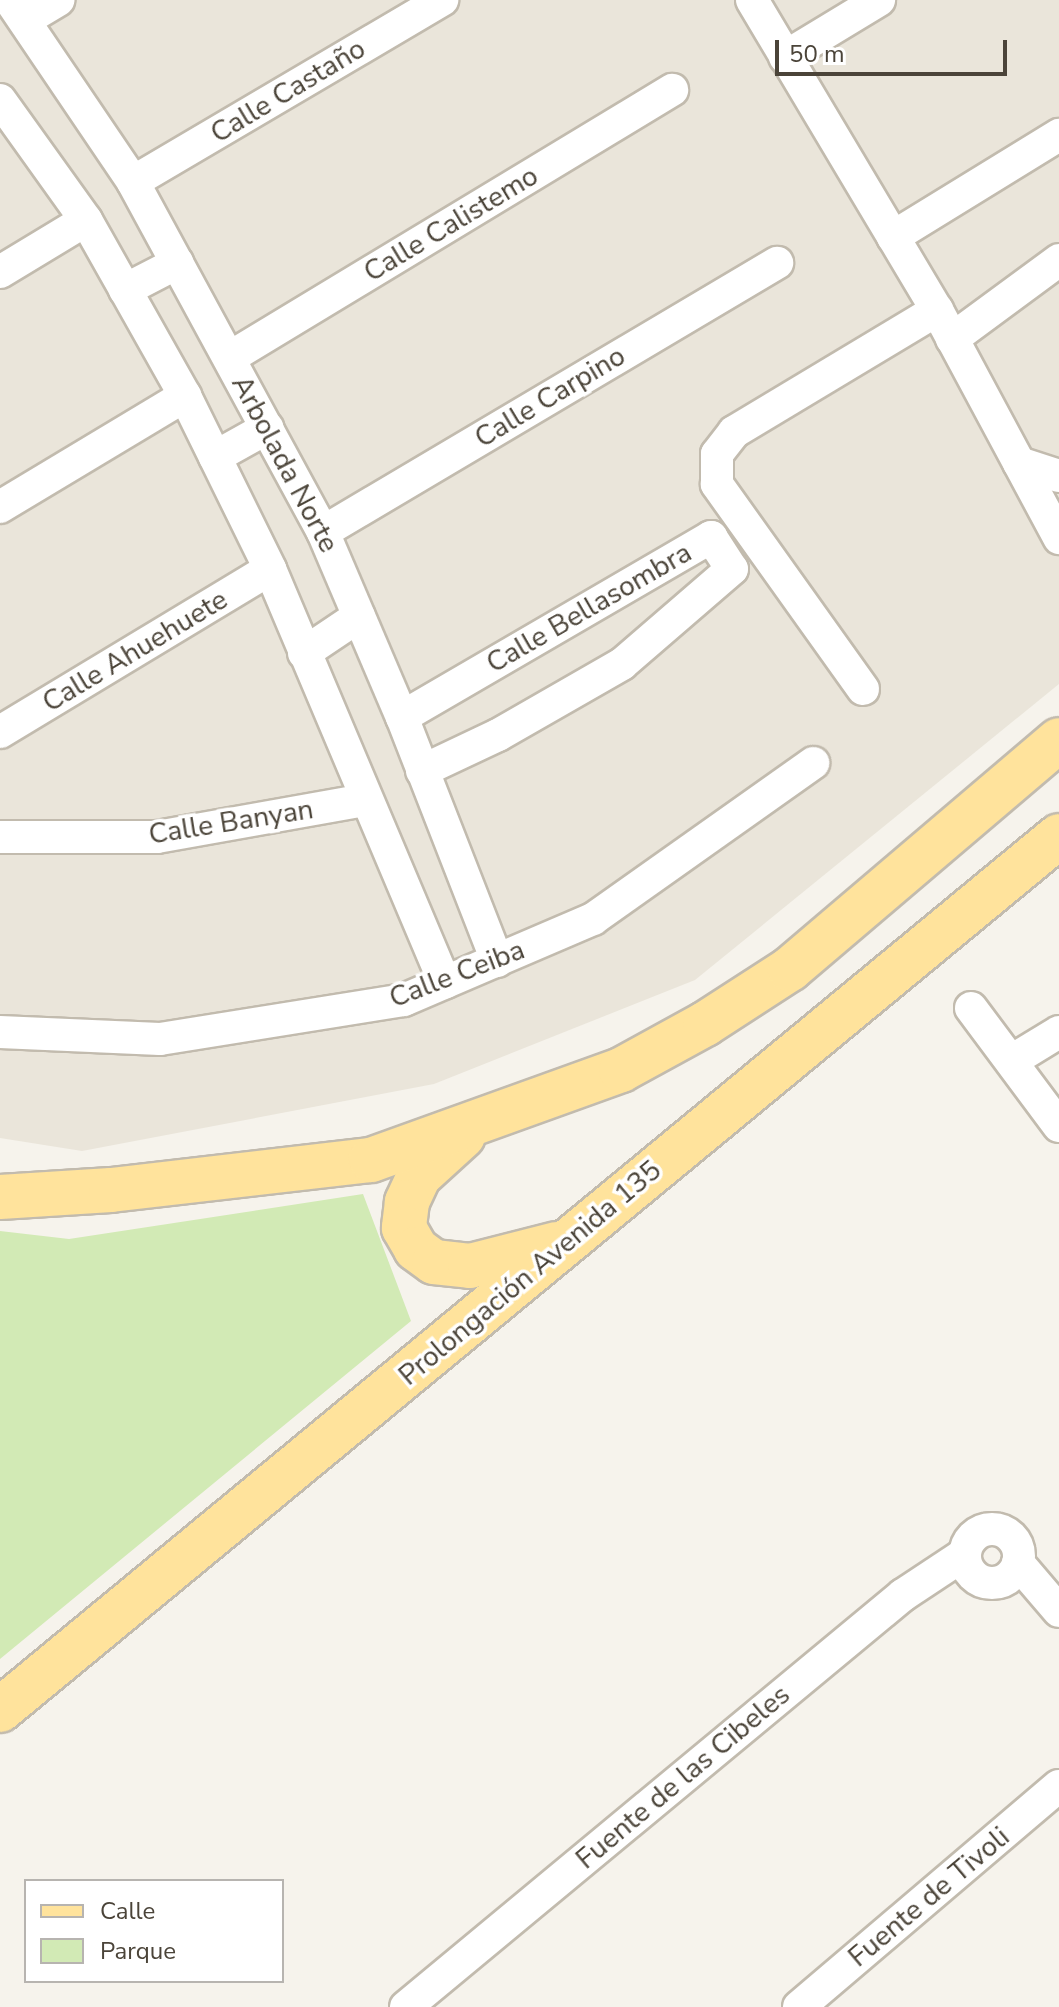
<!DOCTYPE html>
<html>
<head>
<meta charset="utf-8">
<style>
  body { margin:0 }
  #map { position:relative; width:1059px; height:2007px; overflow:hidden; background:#f6f3ec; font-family:"Nunito Sans",sans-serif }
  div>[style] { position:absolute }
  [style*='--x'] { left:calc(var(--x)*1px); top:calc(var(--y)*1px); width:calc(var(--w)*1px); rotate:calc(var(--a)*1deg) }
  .residential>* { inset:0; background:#eae5da }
  .green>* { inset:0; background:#d2eab5 }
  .roads { filter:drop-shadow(2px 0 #c2bbae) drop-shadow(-2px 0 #c2bbae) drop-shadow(0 2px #c2bbae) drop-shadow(0 -2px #c2bbae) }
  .street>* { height:32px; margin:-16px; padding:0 16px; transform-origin:16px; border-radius:16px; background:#fff }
  .street>.ring { margin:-16px; padding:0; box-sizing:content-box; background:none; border:32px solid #fff; border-radius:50% }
  .primary>* { height:44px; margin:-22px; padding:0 22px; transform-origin:22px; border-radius:22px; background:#ffe39c }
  span { translate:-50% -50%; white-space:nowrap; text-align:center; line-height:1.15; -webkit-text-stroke:7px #fff; paint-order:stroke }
  .street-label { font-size:28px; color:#4b4439 }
  .legend { position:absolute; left:24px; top:1879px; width:260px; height:104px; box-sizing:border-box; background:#fff; border:2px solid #b7b4b0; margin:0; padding:10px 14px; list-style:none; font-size:24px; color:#4b4439 }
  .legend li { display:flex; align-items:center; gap:16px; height:40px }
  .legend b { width:40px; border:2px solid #b7b4b0 }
  .scale { position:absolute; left:775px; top:40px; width:232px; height:36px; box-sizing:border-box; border:4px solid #4b4439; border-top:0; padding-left:10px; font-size:24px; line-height:28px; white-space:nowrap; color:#4b4439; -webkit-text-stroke:6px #fff; paint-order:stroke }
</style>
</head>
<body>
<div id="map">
  <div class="residential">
    <div style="clip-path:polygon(0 0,1059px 0,1059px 684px,695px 980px,434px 1084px,82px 1151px,0 1138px)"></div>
  </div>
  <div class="green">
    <div style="clip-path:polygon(363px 1194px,411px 1321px,0 1659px,0 1231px,69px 1239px)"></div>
  </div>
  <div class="roads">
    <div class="street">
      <div style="--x:10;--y:0;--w:220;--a:55.9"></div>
      <div style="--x:133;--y:182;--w:398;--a:61.5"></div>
      <div style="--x:323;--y:532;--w:201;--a:66.9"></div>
      <div style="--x:402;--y:717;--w:262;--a:68.7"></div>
      <div style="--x:752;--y:0;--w:361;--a:59.2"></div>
      <div style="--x:937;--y:310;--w:259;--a:61.8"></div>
      <div style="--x:25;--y:20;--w:39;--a:-31"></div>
      <div style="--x:785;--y:57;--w:110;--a:-31.2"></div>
      <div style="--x:0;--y:100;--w:148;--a:54.4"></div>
      <div style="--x:86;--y:220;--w:202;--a:60.6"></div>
      <div style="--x:185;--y:396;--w:193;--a:63.8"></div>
      <div style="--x:270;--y:569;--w:449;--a:67.1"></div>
      <div style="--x:133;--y:182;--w:359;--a:-30.5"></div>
      <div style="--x:893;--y:237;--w:195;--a:-31.6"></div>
      <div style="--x:0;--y:272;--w:100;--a:-31.2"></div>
      <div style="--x:125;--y:290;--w:59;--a:-27.4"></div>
      <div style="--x:952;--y:339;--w:133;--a:-36.4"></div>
      <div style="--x:229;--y:358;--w:518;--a:-31.17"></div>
      <div style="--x:215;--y:457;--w:60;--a:-29.1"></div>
      <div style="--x:1019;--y:463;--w:42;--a:18"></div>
      <div style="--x:0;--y:507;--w:216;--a:-31"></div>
      <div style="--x:323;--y:532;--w:528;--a:-30.65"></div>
      <div style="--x:304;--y:653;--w:66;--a:-33.9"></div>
      <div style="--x:863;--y:689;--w:252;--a:-125.5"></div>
      <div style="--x:717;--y:484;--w:30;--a:-90"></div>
      <div style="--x:717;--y:454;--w:28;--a:-52"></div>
      <div style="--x:734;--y:432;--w:237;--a:-31"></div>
      <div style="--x:402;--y:717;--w:358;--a:-30.2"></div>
      <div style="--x:711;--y:537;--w:38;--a:57"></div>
      <div style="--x:732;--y:569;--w:145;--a:139.2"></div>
      <div style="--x:622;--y:664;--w:143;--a:150.2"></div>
      <div style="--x:498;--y:735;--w:84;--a:154.7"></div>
      <div style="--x:0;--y:732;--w:315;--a:-31.1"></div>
      <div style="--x:0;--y:837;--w:157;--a:0"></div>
      <div style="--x:157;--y:837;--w:211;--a:-10.1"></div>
      <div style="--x:971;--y:1008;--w:147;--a:53.3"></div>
      <div style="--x:0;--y:1032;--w:160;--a:2.5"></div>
      <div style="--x:160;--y:1039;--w:247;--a:-9.1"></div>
      <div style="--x:404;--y:1000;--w:206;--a:-23.2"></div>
      <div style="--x:593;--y:919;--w:270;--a:-35.3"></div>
      <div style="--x:1013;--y:1060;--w:54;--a:-31.3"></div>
      <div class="ring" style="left:965px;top:1529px;width:22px;height:22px"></div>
      <div style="--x:1018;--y:1563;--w:63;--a:49.5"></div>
      <div style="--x:406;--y:2007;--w:646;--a:-39.66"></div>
      <div style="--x:903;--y:1595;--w:74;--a:-33.5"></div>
      <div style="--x:799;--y:2007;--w:341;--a:-40.4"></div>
    </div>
    <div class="primary">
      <div style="--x:463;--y:1136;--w:59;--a:137.7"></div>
      <div style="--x:419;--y:1176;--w:29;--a:115"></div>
      <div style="--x:407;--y:1202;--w:26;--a:97"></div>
      <div style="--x:404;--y:1228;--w:24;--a:60"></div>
      <div style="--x:416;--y:1249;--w:22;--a:36"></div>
      <div style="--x:434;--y:1262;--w:36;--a:6"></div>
      <div style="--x:470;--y:1266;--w:90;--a:-14.2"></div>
      <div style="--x:0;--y:1197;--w:111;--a:-3.6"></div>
      <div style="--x:111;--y:1190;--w:262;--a:-6.6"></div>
      <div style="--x:371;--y:1160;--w:266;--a:-19.8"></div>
      <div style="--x:621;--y:1070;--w:96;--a:-28.7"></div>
      <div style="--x:705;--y:1024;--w:101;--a:-32.9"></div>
      <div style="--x:790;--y:969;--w:353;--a:-40.4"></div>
      <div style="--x:0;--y:1710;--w:1373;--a:-39.53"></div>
    </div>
  </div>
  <div class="street-label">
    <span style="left:288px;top:91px;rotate:-31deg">Calle Castaño</span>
    <span style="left:451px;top:224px;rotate:-31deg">Calle Calistemo</span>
    <span style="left:550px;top:397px;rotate:-31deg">Calle Carpino</span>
    <span style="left:285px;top:464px;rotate:62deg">Arbolada Norte</span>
    <span style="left:589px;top:608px;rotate:-30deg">Calle Bellasombra</span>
    <span style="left:135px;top:651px;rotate:-31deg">Calle Ahuehuete</span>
    <span style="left:231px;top:822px;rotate:-9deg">Calle Banyan</span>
    <span style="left:457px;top:974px;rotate:-21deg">Calle Ceiba</span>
    <span style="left:530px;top:1273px;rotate:-40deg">Prolongación Avenida 135</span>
    <span style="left:683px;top:1777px;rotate:-40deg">Fuente de las Cibeles</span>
    <span style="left:929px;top:1897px;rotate:-40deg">Fuente de Tivoli</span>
  </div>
  <ul class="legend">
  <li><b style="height:10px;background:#ffe39c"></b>Calle</li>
  <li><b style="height:22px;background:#d2eab5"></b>Parque</li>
  </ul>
  <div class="scale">50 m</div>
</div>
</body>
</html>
